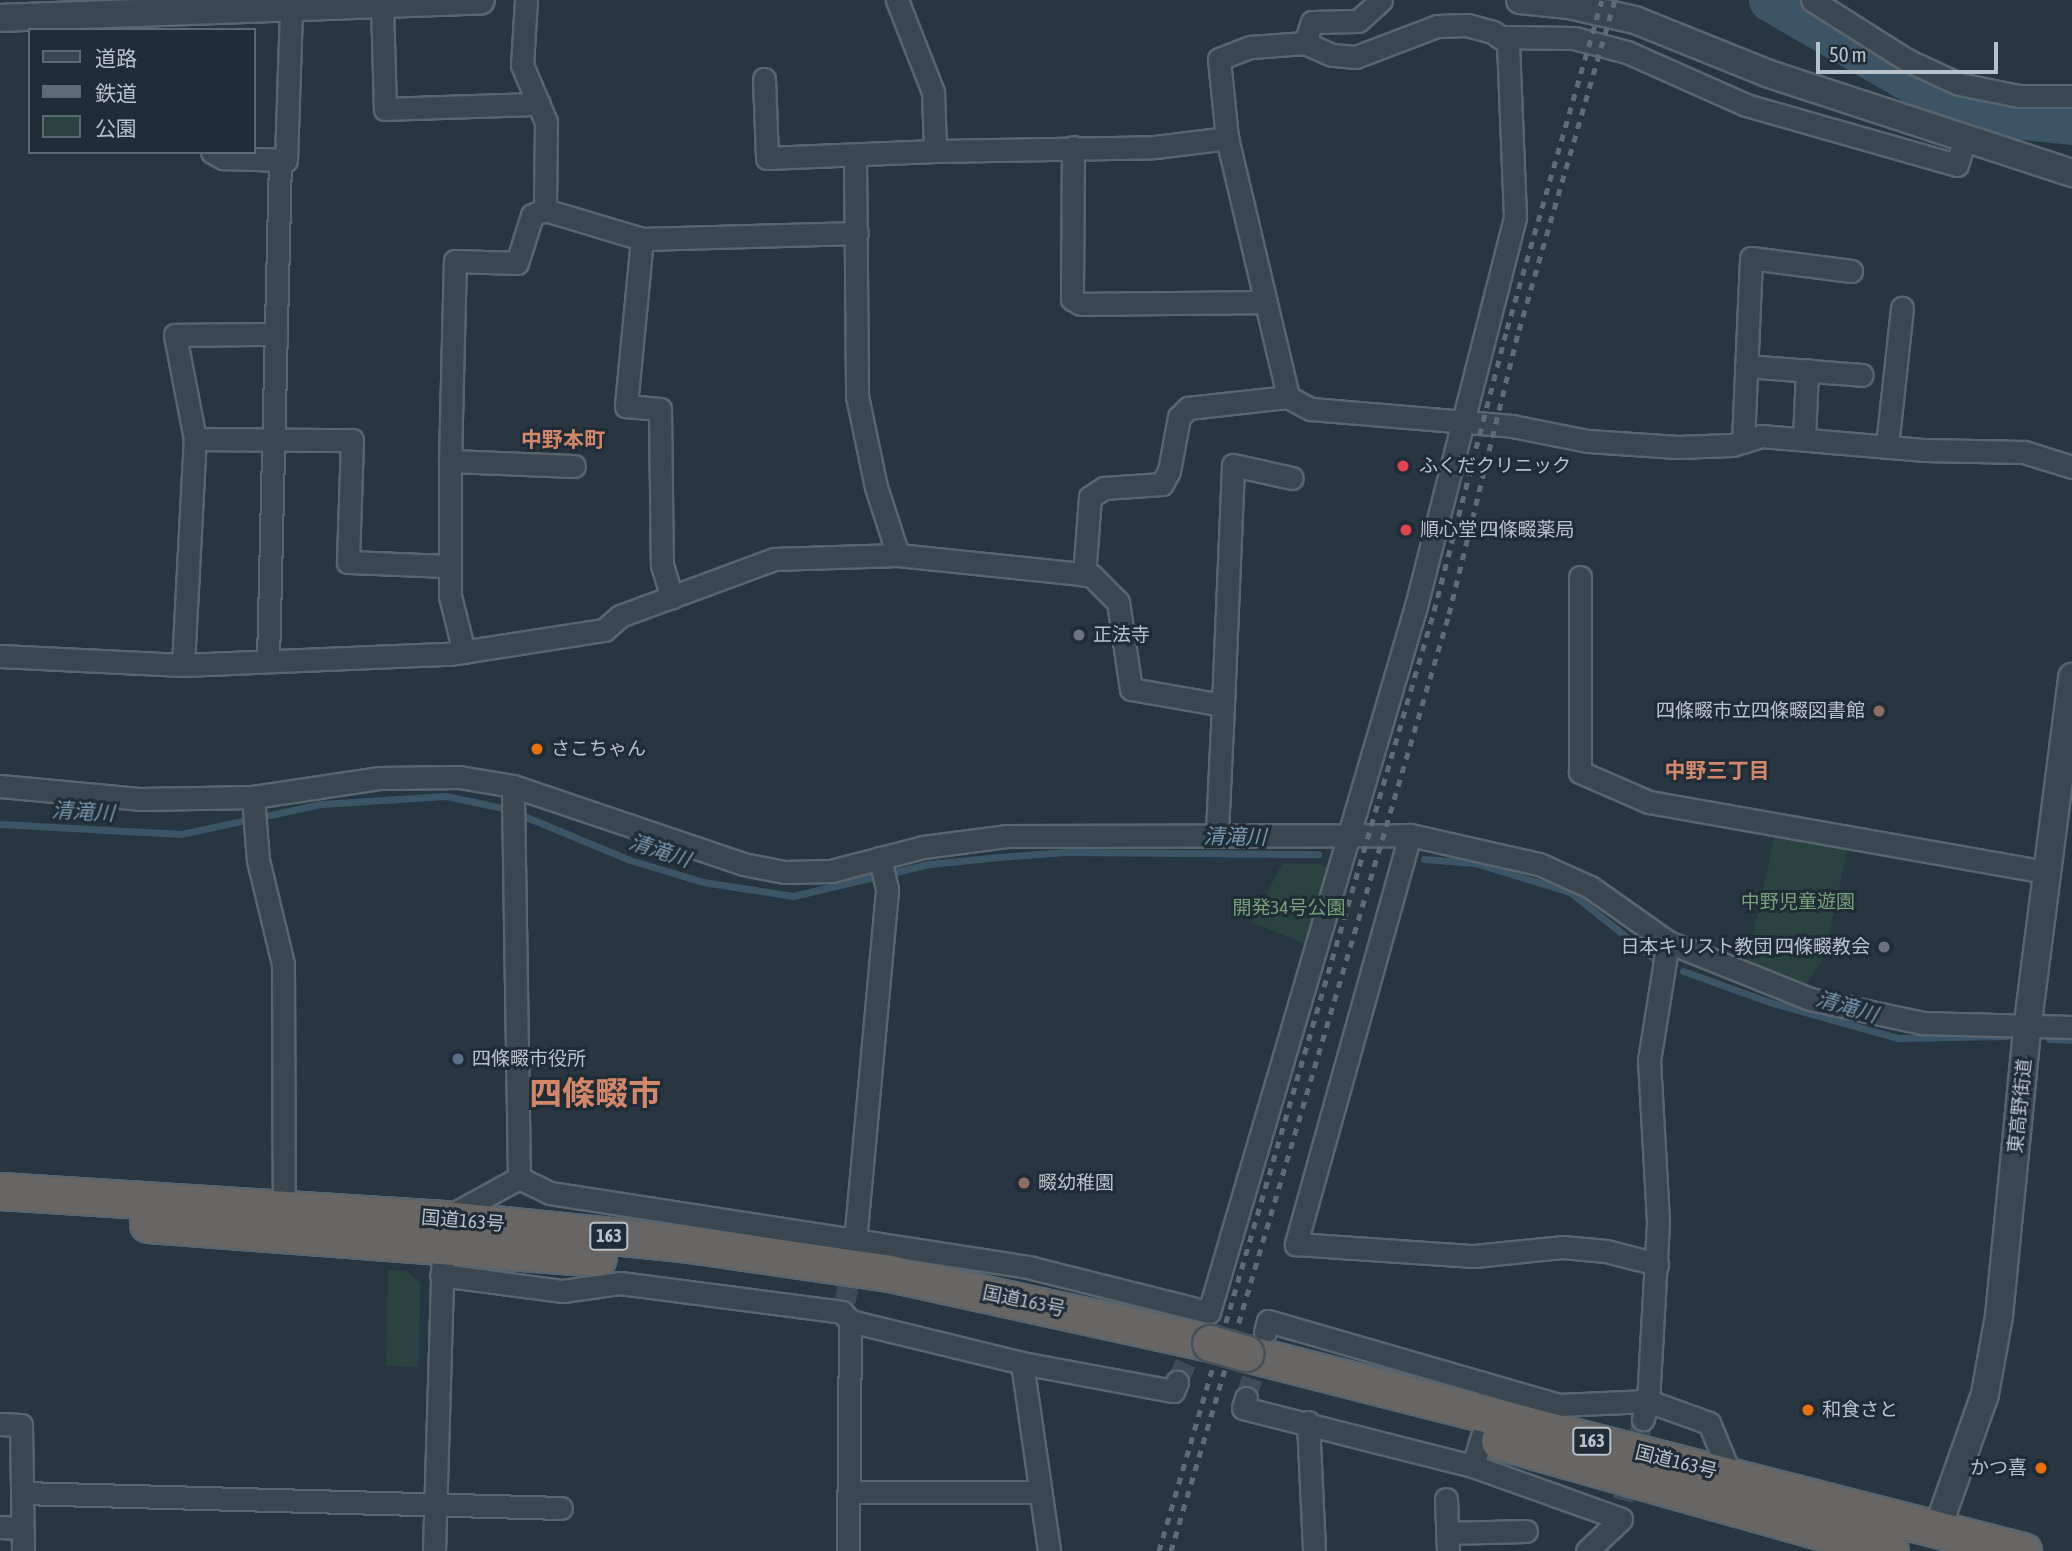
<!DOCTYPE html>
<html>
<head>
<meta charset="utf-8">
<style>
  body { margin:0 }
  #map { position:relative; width:2072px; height:1551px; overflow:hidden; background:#273640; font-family:"Asap Condensed","Noto Sans JP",sans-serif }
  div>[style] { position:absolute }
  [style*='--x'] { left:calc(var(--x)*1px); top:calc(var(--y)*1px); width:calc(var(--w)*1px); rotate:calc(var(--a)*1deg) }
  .green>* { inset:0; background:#2a4341 }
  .stream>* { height:7px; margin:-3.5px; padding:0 3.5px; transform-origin:3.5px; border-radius:3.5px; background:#3b5567 }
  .river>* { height:44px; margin:-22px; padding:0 22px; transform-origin:22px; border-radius:22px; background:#3b5567 }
  .minor-tunnel>* { height:21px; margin-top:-10.5px; transform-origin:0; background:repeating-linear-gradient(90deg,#3d4b55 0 21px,transparent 0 31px) }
  .roads { filter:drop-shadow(2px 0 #59656e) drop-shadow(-2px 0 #59656e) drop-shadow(0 2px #59656e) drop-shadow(0 -2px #59656e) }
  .minor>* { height:21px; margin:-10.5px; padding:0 10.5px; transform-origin:10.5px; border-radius:10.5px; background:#3b4750 }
  .tertiary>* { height:26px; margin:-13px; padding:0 13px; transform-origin:13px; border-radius:13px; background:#3b4750 }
  .trunk>* { height:35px; margin:-17.5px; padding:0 17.5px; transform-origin:17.5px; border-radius:17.5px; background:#686664 }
  .rail>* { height:5px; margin-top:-2.5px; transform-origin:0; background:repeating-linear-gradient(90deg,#5d6c77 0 7px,transparent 0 14px) }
  .bridges { filter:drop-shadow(2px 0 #46525b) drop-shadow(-2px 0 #46525b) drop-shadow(0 2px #46525b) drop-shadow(0 -2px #46525b) }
  .trunk-bridge>* { height:35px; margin:-17.5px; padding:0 17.5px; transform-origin:17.5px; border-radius:17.5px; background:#686664 }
  .dots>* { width:19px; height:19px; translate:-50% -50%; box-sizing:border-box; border:4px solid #202c36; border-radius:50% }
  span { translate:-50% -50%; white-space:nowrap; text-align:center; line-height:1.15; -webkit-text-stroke:6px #202c36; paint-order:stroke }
  .shield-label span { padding:2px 5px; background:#202c36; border:2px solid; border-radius:5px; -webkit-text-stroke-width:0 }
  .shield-label { font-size:18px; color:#b8c2cb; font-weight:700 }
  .poi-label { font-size:19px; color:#b8c2cb }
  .left { translate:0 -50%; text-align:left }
  .right { translate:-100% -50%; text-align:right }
  .park-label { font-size:19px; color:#77a07a }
  .street-label { font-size:19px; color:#b8c2cb }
  .neighbourhood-label { font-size:21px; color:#d2876b; font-weight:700 }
  .water-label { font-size:21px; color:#7997ac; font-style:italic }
  .town-label { font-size:33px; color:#d2876b; font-weight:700 }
  .legend { position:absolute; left:28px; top:28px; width:228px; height:126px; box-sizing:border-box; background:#202c36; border:2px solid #5d6872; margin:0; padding:9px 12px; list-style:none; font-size:21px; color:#b8c2cb }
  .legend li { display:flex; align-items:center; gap:14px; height:35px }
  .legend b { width:35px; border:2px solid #5d6872 }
  .scale { position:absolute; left:1816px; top:42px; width:182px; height:32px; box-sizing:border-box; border:4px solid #b8c2cb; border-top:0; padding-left:9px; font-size:21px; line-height:24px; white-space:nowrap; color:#b8c2cb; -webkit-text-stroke:5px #202c36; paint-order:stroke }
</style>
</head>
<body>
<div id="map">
  <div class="green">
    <div style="clip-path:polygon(1775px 834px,1848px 848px,1824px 957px,1806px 984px,1746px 967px)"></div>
    <div style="clip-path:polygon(1282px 864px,1321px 864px,1330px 869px,1305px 944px,1252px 922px)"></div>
    <div style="clip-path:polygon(388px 1270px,406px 1271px,420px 1283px,419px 1367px,386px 1366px)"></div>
  </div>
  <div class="stream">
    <div style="--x:0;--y:824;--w:181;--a:3.2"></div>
    <div style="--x:181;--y:834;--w:143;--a:-12.1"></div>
    <div style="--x:321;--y:804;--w:125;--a:-3.7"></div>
    <div style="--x:446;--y:796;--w:62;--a:12"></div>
    <div style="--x:507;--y:809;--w:133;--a:22.5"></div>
    <div style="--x:630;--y:860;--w:76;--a:16.8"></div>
    <div style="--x:703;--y:882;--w:91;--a:8.8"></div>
    <div style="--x:793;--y:896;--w:140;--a:-13.2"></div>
    <div style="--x:929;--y:864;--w:70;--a:-5.7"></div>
    <div style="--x:999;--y:857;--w:67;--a:-4.3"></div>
    <div style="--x:1066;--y:852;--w:252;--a:0.5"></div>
    <div style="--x:1424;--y:859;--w:51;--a:4.5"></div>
    <div style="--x:1475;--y:863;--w:99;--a:17"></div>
    <div style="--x:1570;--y:892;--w:106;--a:38.5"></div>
    <div style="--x:1683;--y:971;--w:91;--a:19.8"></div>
    <div style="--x:1769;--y:1002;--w:134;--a:15.6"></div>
    <div style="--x:1898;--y:1038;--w:109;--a:-1.1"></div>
    <div style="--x:2049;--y:1039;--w:23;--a:2"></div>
  </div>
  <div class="river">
    <div style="--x:1771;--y:0;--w:172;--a:30"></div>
    <div style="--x:1920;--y:86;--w:78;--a:21.9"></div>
    <div style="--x:1992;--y:115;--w:80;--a:5.7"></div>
  </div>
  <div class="minor-tunnel">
    <div style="--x:845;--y:1302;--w:44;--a:-79.5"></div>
    <div style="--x:1177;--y:1382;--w:57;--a:-65.2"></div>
    <div style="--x:1246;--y:1398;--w:53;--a:-73.6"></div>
    <div style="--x:1623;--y:1500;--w:83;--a:-76.1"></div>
  </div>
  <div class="roads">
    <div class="minor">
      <div style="--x:526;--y:0;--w:65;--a:93.5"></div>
      <div style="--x:522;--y:65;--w:62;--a:67.2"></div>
      <div style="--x:546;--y:122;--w:88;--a:90.7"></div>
      <div style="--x:545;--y:210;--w:101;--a:16.6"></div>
      <div style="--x:642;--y:239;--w:215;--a:-1.6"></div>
      <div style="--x:1812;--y:0;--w:112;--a:32.3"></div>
      <div style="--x:1907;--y:60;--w:57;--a:24.8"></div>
      <div style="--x:1959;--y:84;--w:61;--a:11.3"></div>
      <div style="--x:2019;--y:96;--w:53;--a:0"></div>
      <div style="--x:382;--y:4;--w:105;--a:88.4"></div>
      <div style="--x:385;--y:109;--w:154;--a:-1.9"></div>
      <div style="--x:1499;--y:37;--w:75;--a:0.8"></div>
      <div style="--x:1574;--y:38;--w:55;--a:14.8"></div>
      <div style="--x:1627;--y:52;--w:130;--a:24"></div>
      <div style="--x:1746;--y:105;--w:219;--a:15.9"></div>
      <div style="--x:1957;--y:165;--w:25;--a:-74"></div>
      <div style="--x:764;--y:79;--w:79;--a:87.8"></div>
      <div style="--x:767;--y:158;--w:168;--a:-2.4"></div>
      <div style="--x:935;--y:151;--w:59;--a:-91.9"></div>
      <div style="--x:933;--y:92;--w:99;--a:-111.4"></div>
      <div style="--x:1227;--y:138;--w:266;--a:76.7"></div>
      <div style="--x:1288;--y:397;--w:26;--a:28"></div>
      <div style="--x:1311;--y:409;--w:202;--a:4.8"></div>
      <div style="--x:1512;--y:426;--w:77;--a:11.2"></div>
      <div style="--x:1588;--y:441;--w:89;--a:3.9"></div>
      <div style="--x:1677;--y:447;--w:55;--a:-2.1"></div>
      <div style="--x:1732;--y:445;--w:30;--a:-17"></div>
      <div style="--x:1761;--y:436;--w:165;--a:4.9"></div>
      <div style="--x:1925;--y:450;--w:99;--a:1.2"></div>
      <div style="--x:2024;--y:452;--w:50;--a:17.4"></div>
      <div style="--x:1073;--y:147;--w:152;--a:90.4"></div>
      <div style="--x:1072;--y:299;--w:10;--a:29"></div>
      <div style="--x:1081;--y:304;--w:185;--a:-0.6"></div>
      <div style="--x:935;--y:151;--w:220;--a:-1"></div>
      <div style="--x:1155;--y:147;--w:73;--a:-7.1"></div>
      <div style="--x:1227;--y:138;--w:79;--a:-95.8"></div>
      <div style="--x:1219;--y:59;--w:34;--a:-21"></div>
      <div style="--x:1251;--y:47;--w:54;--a:-4.2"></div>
      <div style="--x:1305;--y:43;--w:22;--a:-72"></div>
      <div style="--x:1312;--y:22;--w:46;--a:-1.2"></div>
      <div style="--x:1358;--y:21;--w:31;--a:-42"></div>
      <div style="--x:212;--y:152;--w:13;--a:29"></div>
      <div style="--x:223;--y:158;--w:63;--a:1.8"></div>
      <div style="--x:286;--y:160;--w:152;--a:-88.1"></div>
      <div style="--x:855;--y:156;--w:240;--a:89.5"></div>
      <div style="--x:857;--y:396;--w:93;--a:78.2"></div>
      <div style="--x:876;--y:487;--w:71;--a:72.1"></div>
      <div style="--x:642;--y:239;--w:168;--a:95.5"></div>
      <div style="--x:626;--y:406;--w:34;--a:5"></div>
      <div style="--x:660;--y:409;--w:156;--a:89.3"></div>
      <div style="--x:662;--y:565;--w:34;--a:73"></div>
      <div style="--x:1746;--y:366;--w:116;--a:4.4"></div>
      <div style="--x:195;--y:439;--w:157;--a:0.4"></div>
      <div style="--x:352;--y:440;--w:122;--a:91.9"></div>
      <div style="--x:348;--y:562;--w:100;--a:2.3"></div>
      <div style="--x:1804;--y:439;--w:69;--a:-87.5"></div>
      <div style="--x:1743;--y:442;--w:184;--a:-87.5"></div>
      <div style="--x:1751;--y:258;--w:101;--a:7.4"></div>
      <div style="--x:1887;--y:446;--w:139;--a:-83.8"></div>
      <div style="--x:450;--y:461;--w:200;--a:-88.6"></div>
      <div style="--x:455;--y:261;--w:62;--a:1.8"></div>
      <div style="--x:517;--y:263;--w:50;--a:-72.6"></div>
      <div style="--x:532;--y:215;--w:14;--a:-21"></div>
      <div style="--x:1084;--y:575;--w:78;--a:-85.6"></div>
      <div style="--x:1090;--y:497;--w:17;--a:-33"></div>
      <div style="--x:1104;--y:488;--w:58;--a:-3.9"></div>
      <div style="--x:1162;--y:484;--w:15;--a:-62"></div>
      <div style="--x:1169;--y:471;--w:55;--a:-79.5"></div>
      <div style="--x:1179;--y:417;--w:13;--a:-45"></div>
      <div style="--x:1188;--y:408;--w:101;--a:-6.3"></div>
      <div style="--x:1580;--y:577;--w:195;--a:90"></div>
      <div style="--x:1580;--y:772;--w:75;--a:23.5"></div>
      <div style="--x:1649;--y:802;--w:403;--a:10"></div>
      <div style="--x:464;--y:652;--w:58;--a:-104"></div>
      <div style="--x:450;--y:596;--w:135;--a:-90"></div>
      <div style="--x:450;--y:461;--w:124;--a:2.3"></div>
      <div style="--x:0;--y:656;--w:183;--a:2.8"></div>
      <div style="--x:183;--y:665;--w:266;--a:-2.4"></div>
      <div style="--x:449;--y:654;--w:157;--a:-8.8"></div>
      <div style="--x:604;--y:630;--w:21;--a:-41"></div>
      <div style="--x:620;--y:616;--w:164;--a:-20.3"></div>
      <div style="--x:774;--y:559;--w:124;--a:-1.8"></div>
      <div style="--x:898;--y:555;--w:194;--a:5.9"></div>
      <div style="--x:1091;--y:575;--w:38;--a:45"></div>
      <div style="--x:1118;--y:602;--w:88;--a:81.5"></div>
      <div style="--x:1131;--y:689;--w:93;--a:9.9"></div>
      <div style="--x:1223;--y:705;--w:129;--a:92.7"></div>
      <div style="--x:268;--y:661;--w:502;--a:-88.63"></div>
      <div style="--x:183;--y:665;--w:226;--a:-87"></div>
      <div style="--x:195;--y:439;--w:106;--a:-100.9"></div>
      <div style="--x:175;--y:335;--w:101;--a:-0.6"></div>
      <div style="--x:1223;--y:705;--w:240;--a:-87.6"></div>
      <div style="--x:1233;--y:465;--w:60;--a:12.4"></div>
      <div style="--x:0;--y:786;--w:142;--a:5.3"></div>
      <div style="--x:141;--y:799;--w:112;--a:-1"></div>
      <div style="--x:253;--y:797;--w:127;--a:-8.6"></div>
      <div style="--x:379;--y:778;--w:80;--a:-0.7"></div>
      <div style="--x:459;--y:777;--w:55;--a:9.5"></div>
      <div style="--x:513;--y:786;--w:243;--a:18.7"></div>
      <div style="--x:743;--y:864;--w:42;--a:11"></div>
      <div style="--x:784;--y:872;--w:47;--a:-1.2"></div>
      <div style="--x:831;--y:871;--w:95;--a:-14.6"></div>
      <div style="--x:923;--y:847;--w:84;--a:-7.5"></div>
      <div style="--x:1006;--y:836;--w:404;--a:-0.1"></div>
      <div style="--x:1410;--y:835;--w:132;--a:12.7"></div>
      <div style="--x:1539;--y:864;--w:56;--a:24.3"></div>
      <div style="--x:1590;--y:887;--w:95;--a:35.2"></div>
      <div style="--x:1668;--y:942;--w:153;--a:21.9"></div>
      <div style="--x:1810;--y:999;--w:116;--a:12"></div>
      <div style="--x:1923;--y:1023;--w:149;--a:1.5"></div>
      <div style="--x:253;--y:797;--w:63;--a:85.5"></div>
      <div style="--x:258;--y:860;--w:107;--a:76.5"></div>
      <div style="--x:283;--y:964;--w:244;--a:89.8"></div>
      <div style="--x:1410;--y:835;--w:425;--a:105.6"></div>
      <div style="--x:1296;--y:1244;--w:178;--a:3.9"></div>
      <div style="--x:1474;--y:1256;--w:88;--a:-5.8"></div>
      <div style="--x:1562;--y:1247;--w:44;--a:5.2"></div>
      <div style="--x:1606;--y:1251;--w:53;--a:14.3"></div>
      <div style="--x:1668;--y:942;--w:120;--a:99.1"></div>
      <div style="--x:1649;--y:1060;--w:163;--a:86.8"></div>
      <div style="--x:1658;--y:1223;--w:178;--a:93.2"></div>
      <div style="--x:1648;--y:1401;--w:65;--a:19.8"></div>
      <div style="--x:1709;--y:1423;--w:57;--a:67.5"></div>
      <div style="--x:519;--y:1178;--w:34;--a:26"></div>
      <div style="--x:550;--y:1193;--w:488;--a:8.8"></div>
      <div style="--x:1032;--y:1268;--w:182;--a:14"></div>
      <div style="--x:1209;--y:1312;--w:736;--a:-73.66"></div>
      <div style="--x:1416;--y:606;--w:401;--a:-75.7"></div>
      <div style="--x:1515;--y:217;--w:174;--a:-92.3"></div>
      <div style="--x:1508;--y:43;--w:19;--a:-144"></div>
      <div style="--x:1493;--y:32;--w:27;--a:-165"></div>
      <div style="--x:1467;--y:25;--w:30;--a:178"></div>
      <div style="--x:1437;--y:26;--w:87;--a:159.1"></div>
      <div style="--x:1356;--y:57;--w:24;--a:-175"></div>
      <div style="--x:1332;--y:55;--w:30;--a:-156"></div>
      <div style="--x:854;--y:1253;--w:365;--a:-84.8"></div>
      <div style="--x:887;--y:889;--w:32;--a:-103"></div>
      <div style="--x:441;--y:1275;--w:123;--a:7.5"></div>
      <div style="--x:563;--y:1291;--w:58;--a:-8"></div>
      <div style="--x:620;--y:1283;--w:224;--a:7.4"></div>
      <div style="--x:842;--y:1312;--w:12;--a:48"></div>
      <div style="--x:850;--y:1321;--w:177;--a:13.7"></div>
      <div style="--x:1022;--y:1363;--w:154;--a:10.5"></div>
      <div style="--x:1173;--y:1391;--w:10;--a:-66"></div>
      <div style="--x:1265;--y:1332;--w:11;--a:-75"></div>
      <div style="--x:1268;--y:1321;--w:303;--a:16.1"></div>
      <div style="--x:1559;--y:1405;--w:89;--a:-2.6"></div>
      <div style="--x:1648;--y:1401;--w:19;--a:106"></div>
      <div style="--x:1022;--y:1363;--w:190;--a:81.8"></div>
      <div style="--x:1246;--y:1398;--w:10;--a:107"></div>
      <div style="--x:1243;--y:1408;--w:237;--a:14.2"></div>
      <div style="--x:1308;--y:1422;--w:129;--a:87.3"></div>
      <div style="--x:0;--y:1424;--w:21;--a:3"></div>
      <div style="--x:21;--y:1425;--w:126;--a:89.1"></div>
      <div style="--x:1482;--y:1436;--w:31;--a:107"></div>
      <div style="--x:1473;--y:1466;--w:157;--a:19.7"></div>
      <div style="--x:1621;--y:1519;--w:47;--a:136.7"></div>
      <div style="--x:850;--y:1492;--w:190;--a:0"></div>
      <div style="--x:22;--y:1493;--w:539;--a:1.59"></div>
      <div style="--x:1446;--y:1499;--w:52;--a:87.8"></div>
      <div style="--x:0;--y:1527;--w:23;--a:2"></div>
      <div style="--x:1447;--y:1533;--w:79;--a:-1.5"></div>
      <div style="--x:434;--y:1551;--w:332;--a:-88.3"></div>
      <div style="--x:444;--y:1219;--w:85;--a:-28.7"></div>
      <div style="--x:519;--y:1178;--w:392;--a:-90.9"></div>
      <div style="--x:848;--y:1551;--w:230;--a:-89.5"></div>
    </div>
    <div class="tertiary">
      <div style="--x:1520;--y:0;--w:49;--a:5.8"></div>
      <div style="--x:1569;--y:5;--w:68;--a:12.8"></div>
      <div style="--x:1635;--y:20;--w:144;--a:21.9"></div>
      <div style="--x:1769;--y:74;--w:319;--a:18.1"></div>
      <div style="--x:0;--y:18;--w:481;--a:-2.1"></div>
      <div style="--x:1938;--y:1527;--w:141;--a:-70.5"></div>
      <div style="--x:1985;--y:1394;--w:79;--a:-79.8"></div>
      <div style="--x:1999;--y:1316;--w:295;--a:-84.4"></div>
      <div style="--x:2028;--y:1022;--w:348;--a:-82.7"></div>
    </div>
    <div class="trunk">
      <div style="--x:0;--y:1191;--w:445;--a:3.6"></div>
      <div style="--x:444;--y:1219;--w:239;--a:5.8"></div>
      <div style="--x:682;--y:1243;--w:209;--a:8.2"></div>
      <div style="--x:889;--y:1273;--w:329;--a:12.3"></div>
      <div style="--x:148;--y:1224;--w:451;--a:4.3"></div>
      <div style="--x:1246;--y:1353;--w:802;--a:14.3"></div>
      <div style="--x:1499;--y:1441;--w:406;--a:15.7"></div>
    </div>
  </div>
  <div class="rail">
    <div style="--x:1159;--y:1551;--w:979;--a:-73.69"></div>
    <div style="--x:1434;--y:611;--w:291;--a:-75.5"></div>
    <div style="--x:1507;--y:329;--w:342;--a:-73.9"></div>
    <div style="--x:1171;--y:1551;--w:977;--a:-73.47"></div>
    <div style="--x:1449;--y:614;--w:292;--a:-76.2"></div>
    <div style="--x:1519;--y:330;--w:344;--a:-73.8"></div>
  </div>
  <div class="bridges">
    <div class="trunk-bridge">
      <div style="--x:1210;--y:1343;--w:37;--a:16"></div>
    </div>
  </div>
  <div class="dots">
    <div style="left:1403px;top:466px;background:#e0444e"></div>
    <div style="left:1406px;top:530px;background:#e0444e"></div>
    <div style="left:1079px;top:635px;background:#6b7280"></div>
    <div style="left:1879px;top:711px;background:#8d6e63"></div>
    <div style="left:537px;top:749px;background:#e8710a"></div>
    <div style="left:1884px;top:947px;background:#6b7280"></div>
    <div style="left:458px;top:1059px;background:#5c6f8a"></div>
    <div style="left:1024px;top:1183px;background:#8d6e63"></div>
    <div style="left:1808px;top:1410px;background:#e8710a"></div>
    <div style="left:2041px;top:1468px;background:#e8710a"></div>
  </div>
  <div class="shield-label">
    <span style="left:609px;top:1236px">163</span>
    <span style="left:1592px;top:1441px">163</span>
  </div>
  <div class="poi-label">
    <span class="left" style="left:1419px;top:466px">ふくだクリニック</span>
    <span class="left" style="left:1420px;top:530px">順心堂 四條畷薬局</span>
    <span class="left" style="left:1093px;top:635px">正法寺</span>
    <span class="right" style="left:1865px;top:711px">四條畷市立四條畷図書館</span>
    <span class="left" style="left:551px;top:749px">さこちゃん</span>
    <span class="right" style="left:1870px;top:947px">日本キリスト教団 四條畷教会</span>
    <span class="left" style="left:472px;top:1059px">四條畷市役所</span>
    <span class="left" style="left:1038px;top:1183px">畷幼稚園</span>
    <span class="left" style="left:1822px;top:1410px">和食さと</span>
    <span class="right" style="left:2027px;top:1468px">かつ喜</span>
  </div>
  <div class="park-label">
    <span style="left:1798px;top:902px">中野児童遊園</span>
    <span style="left:1289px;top:908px">開発34号公園</span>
  </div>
  <div class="street-label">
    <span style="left:2020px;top:1106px;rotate:-84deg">東高野街道</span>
    <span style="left:463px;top:1221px;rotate:5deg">国道163号</span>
    <span style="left:1024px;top:1301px;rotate:12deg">国道163号</span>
    <span style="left:1676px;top:1462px;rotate:14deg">国道163号</span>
  </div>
  <div class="neighbourhood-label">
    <span style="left:563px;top:439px">中野本町</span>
    <span style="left:1717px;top:770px">中野三丁目</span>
  </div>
  <div class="water-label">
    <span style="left:83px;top:811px;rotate:3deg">清滝川</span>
    <span style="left:1235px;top:836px;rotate:1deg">清滝川</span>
    <span style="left:660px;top:850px;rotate:18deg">清滝川</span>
    <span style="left:1847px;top:1006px;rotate:16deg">清滝川</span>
  </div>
  <div class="town-label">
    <span style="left:595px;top:1094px">四條畷市</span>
  </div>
  <ul class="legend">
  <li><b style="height:9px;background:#3b4750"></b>道路</li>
  <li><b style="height:9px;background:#5d6c77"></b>鉄道</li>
  <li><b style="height:19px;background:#2a4341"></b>公園</li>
  </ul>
  <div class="scale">50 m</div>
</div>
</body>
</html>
